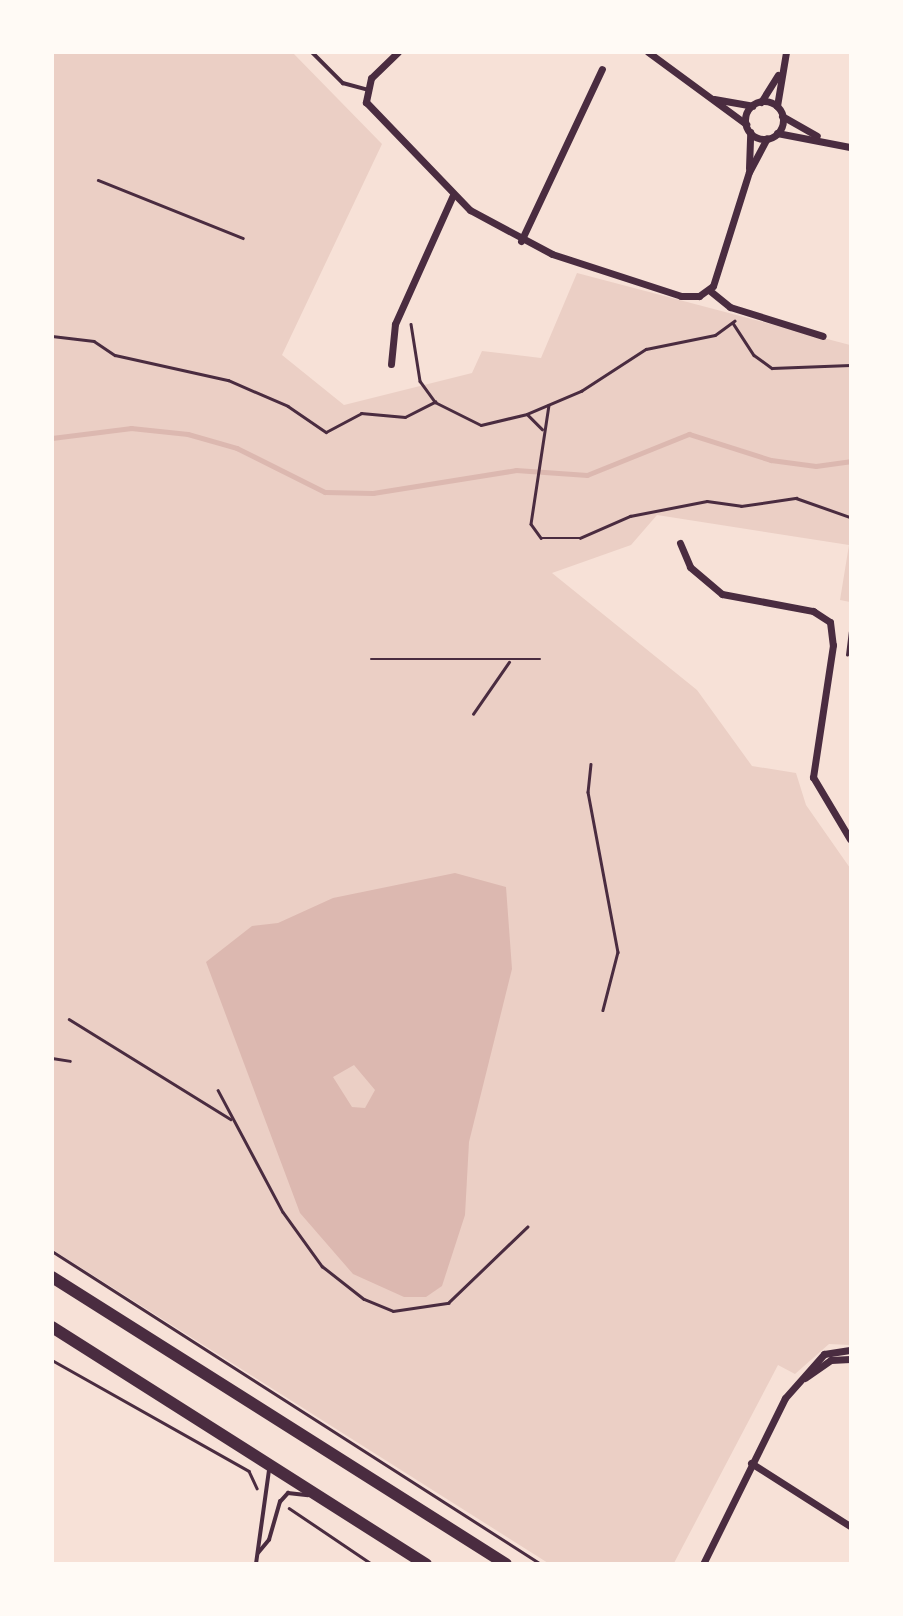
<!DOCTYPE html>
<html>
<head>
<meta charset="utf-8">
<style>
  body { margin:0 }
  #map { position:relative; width:903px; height:1616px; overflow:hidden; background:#f7e1d7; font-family:"Roboto Condensed",sans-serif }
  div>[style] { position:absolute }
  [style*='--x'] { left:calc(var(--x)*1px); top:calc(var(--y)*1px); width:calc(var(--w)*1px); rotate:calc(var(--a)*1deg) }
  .green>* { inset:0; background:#ebcfc5 }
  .water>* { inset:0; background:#dcb8b0 }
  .stream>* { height:4.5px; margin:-2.25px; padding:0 2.25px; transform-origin:2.25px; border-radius:2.25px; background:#dcb8b0 }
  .path>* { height:2.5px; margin:-1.25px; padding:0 1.25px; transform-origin:1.25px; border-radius:1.25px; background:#4a2c40 }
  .service>* { height:3.5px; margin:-1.75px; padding:0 1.75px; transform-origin:1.75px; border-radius:1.75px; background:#4a2c40 }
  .minor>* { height:7px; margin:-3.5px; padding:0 3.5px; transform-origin:3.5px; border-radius:3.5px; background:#4a2c40 }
  .minor>.ring { margin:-3.5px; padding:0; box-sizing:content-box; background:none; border:7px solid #4a2c40; border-radius:50% }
  .primary>* { height:12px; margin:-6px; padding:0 6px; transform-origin:6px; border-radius:6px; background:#4a2c40 }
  span { translate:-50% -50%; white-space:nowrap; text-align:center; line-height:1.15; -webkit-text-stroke:6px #fffaf5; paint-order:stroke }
  .frame { position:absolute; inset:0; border:54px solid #fffaf5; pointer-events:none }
</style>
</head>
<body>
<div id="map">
  <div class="green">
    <div style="clip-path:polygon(52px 53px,293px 53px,382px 144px,282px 355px,344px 405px,472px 373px,482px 351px,541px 358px,577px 273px,850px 345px,850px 602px,840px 600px,849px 545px,657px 515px,631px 545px,552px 573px,697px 690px,752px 766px,796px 773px,806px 805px,850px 868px,850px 1345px,829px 1344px,795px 1374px,778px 1365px,674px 1563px,548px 1563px,53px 1250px)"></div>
  </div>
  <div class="water">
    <div style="clip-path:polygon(evenodd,455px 873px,506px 887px,512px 969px,469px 1142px,465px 1215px,442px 1286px,426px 1297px,404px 1297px,353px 1274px,300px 1213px,206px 962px,252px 926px,278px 923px,333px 898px,455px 873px,354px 1065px,375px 1090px,365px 1108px,352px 1107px,333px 1077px,354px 1065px)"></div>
  </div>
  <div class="stream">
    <div style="--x:52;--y:438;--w:80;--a:-7.2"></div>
    <div style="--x:131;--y:428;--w:57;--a:6"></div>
    <div style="--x:188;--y:434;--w:51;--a:15.9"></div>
    <div style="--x:237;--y:448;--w:98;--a:26.6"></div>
    <div style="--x:325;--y:492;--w:48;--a:1.2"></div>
    <div style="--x:373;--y:493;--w:145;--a:-9.1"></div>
    <div style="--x:516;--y:470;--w:71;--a:4"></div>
    <div style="--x:587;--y:475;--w:110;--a:-21.9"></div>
    <div style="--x:689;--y:434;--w:86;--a:17.6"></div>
    <div style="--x:771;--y:460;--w:45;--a:7.6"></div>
    <div style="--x:816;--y:466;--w:34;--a:-8"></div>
  </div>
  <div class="path">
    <div style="--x:98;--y:180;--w:156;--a:21.8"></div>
    <div style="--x:733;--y:323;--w:38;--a:57"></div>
    <div style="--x:754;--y:355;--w:22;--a:36"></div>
    <div style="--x:772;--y:368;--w:78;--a:-2.2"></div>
    <div style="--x:411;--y:324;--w:58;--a:81"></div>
    <div style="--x:420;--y:381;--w:26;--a:54"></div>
    <div style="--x:52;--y:336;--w:42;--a:6.8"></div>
    <div style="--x:94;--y:341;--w:25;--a:34"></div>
    <div style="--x:115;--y:355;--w:116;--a:12.5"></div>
    <div style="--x:228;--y:380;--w:65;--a:23.4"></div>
    <div style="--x:288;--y:406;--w:46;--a:34.4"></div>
    <div style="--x:326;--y:432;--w:40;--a:-28"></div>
    <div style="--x:361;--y:413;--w:44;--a:5.2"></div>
    <div style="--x:405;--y:417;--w:34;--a:-27"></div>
    <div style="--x:435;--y:402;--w:51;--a:26.6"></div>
    <div style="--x:481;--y:425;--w:47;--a:-13.4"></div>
    <div style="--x:527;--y:414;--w:59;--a:-23.1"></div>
    <div style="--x:581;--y:391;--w:77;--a:-32.9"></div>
    <div style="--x:646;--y:349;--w:70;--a:-11.5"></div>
    <div style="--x:715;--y:335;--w:24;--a:-36"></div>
    <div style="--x:549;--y:405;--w:120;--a:98.6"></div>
    <div style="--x:531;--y:524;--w:17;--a:54"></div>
    <div style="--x:541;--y:538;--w:39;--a:0"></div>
    <div style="--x:580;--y:538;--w:55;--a:-23.7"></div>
    <div style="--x:630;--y:516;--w:78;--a:-11"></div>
    <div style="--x:707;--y:501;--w:34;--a:8"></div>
    <div style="--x:741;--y:506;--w:56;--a:-8.3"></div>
    <div style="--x:796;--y:498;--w:57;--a:19.4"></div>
    <div style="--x:528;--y:415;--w:20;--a:45"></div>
    <div style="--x:847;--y:655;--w:23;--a:-83"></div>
    <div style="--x:371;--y:659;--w:169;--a:0"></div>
    <div style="--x:473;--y:714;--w:63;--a:-55.3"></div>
    <div style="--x:591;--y:764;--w:28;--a:96"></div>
    <div style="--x:588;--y:792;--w:163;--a:79.4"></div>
    <div style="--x:618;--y:952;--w:60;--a:104.5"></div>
    <div style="--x:69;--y:1019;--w:190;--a:31.8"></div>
    <div style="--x:52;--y:1058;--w:18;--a:9"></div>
    <div style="--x:218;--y:1090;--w:138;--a:62"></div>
    <div style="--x:283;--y:1212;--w:67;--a:54.2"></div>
    <div style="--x:322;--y:1266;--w:53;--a:38.2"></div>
    <div style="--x:364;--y:1299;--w:31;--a:22"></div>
    <div style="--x:393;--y:1311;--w:56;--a:-8.3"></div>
    <div style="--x:448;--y:1303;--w:110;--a:-43.9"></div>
    <div style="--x:52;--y:1251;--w:581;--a:32.62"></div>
    <div style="--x:52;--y:1360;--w:226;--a:29.4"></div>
    <div style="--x:249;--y:1471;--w:19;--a:65"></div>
    <div style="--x:289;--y:1508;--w:100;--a:34"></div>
  </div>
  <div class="service">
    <div style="--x:312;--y:52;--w:44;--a:45"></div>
    <div style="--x:343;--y:83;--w:24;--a:15"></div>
    <div style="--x:258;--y:1553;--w:17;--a:-50"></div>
    <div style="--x:269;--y:1540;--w:40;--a:-74"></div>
    <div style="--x:280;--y:1502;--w:12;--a:-48"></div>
    <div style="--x:288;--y:1493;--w:20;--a:6"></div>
    <div style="--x:256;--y:1564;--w:95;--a:-82.1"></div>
  </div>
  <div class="minor">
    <div style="--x:398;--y:52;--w:37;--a:136"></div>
    <div style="--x:371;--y:78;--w:25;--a:102"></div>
    <div style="--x:366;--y:102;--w:150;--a:46.1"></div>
    <div style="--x:470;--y:210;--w:93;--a:28.2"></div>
    <div style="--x:552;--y:254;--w:136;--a:18"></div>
    <div style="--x:681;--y:296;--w:18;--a:0"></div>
    <div style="--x:699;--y:296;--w:17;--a:-36"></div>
    <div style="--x:713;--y:286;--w:120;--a:-72.5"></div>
    <div style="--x:749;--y:172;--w:38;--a:-62"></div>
    <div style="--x:648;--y:52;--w:122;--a:36.3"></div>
    <div style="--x:714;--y:99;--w:39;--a:10"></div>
    <div class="ring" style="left:745px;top:101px;width:31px;height:31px"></div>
    <div style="--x:761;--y:102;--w:32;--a:-58"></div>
    <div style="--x:777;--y:106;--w:55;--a:-80.5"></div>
    <div style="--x:782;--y:116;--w:40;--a:29.7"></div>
    <div style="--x:777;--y:133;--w:74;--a:10.9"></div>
    <div style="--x:749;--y:168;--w:36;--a:-88"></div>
    <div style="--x:521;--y:241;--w:190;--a:-64.8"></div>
    <div style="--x:709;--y:290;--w:27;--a:39"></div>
    <div style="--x:730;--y:307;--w:97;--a:17.3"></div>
    <div style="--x:391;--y:364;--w:40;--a:-84.3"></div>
    <div style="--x:395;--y:324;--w:141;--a:-65.8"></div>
    <div style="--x:680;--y:543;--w:26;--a:67"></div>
    <div style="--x:690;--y:567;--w:42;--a:40.2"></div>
    <div style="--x:722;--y:594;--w:93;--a:10.6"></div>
    <div style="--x:813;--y:611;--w:20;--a:33"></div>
    <div style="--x:830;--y:622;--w:23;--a:83"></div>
    <div style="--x:833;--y:645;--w:134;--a:98.6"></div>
    <div style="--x:813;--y:777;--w:72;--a:59.2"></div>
    <div style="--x:805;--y:1378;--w:32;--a:-35"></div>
    <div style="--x:831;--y:1360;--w:19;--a:-3"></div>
    <div style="--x:751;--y:1463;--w:117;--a:32.5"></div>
    <div style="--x:703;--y:1564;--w:185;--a:-63.7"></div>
    <div style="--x:785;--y:1398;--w:59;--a:-48.4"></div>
    <div style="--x:824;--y:1354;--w:26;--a:-9"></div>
  </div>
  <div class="primary">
    <div style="--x:52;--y:1277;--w:537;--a:32.3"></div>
    <div style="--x:52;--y:1327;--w:443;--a:32.4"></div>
  </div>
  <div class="frame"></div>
</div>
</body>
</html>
